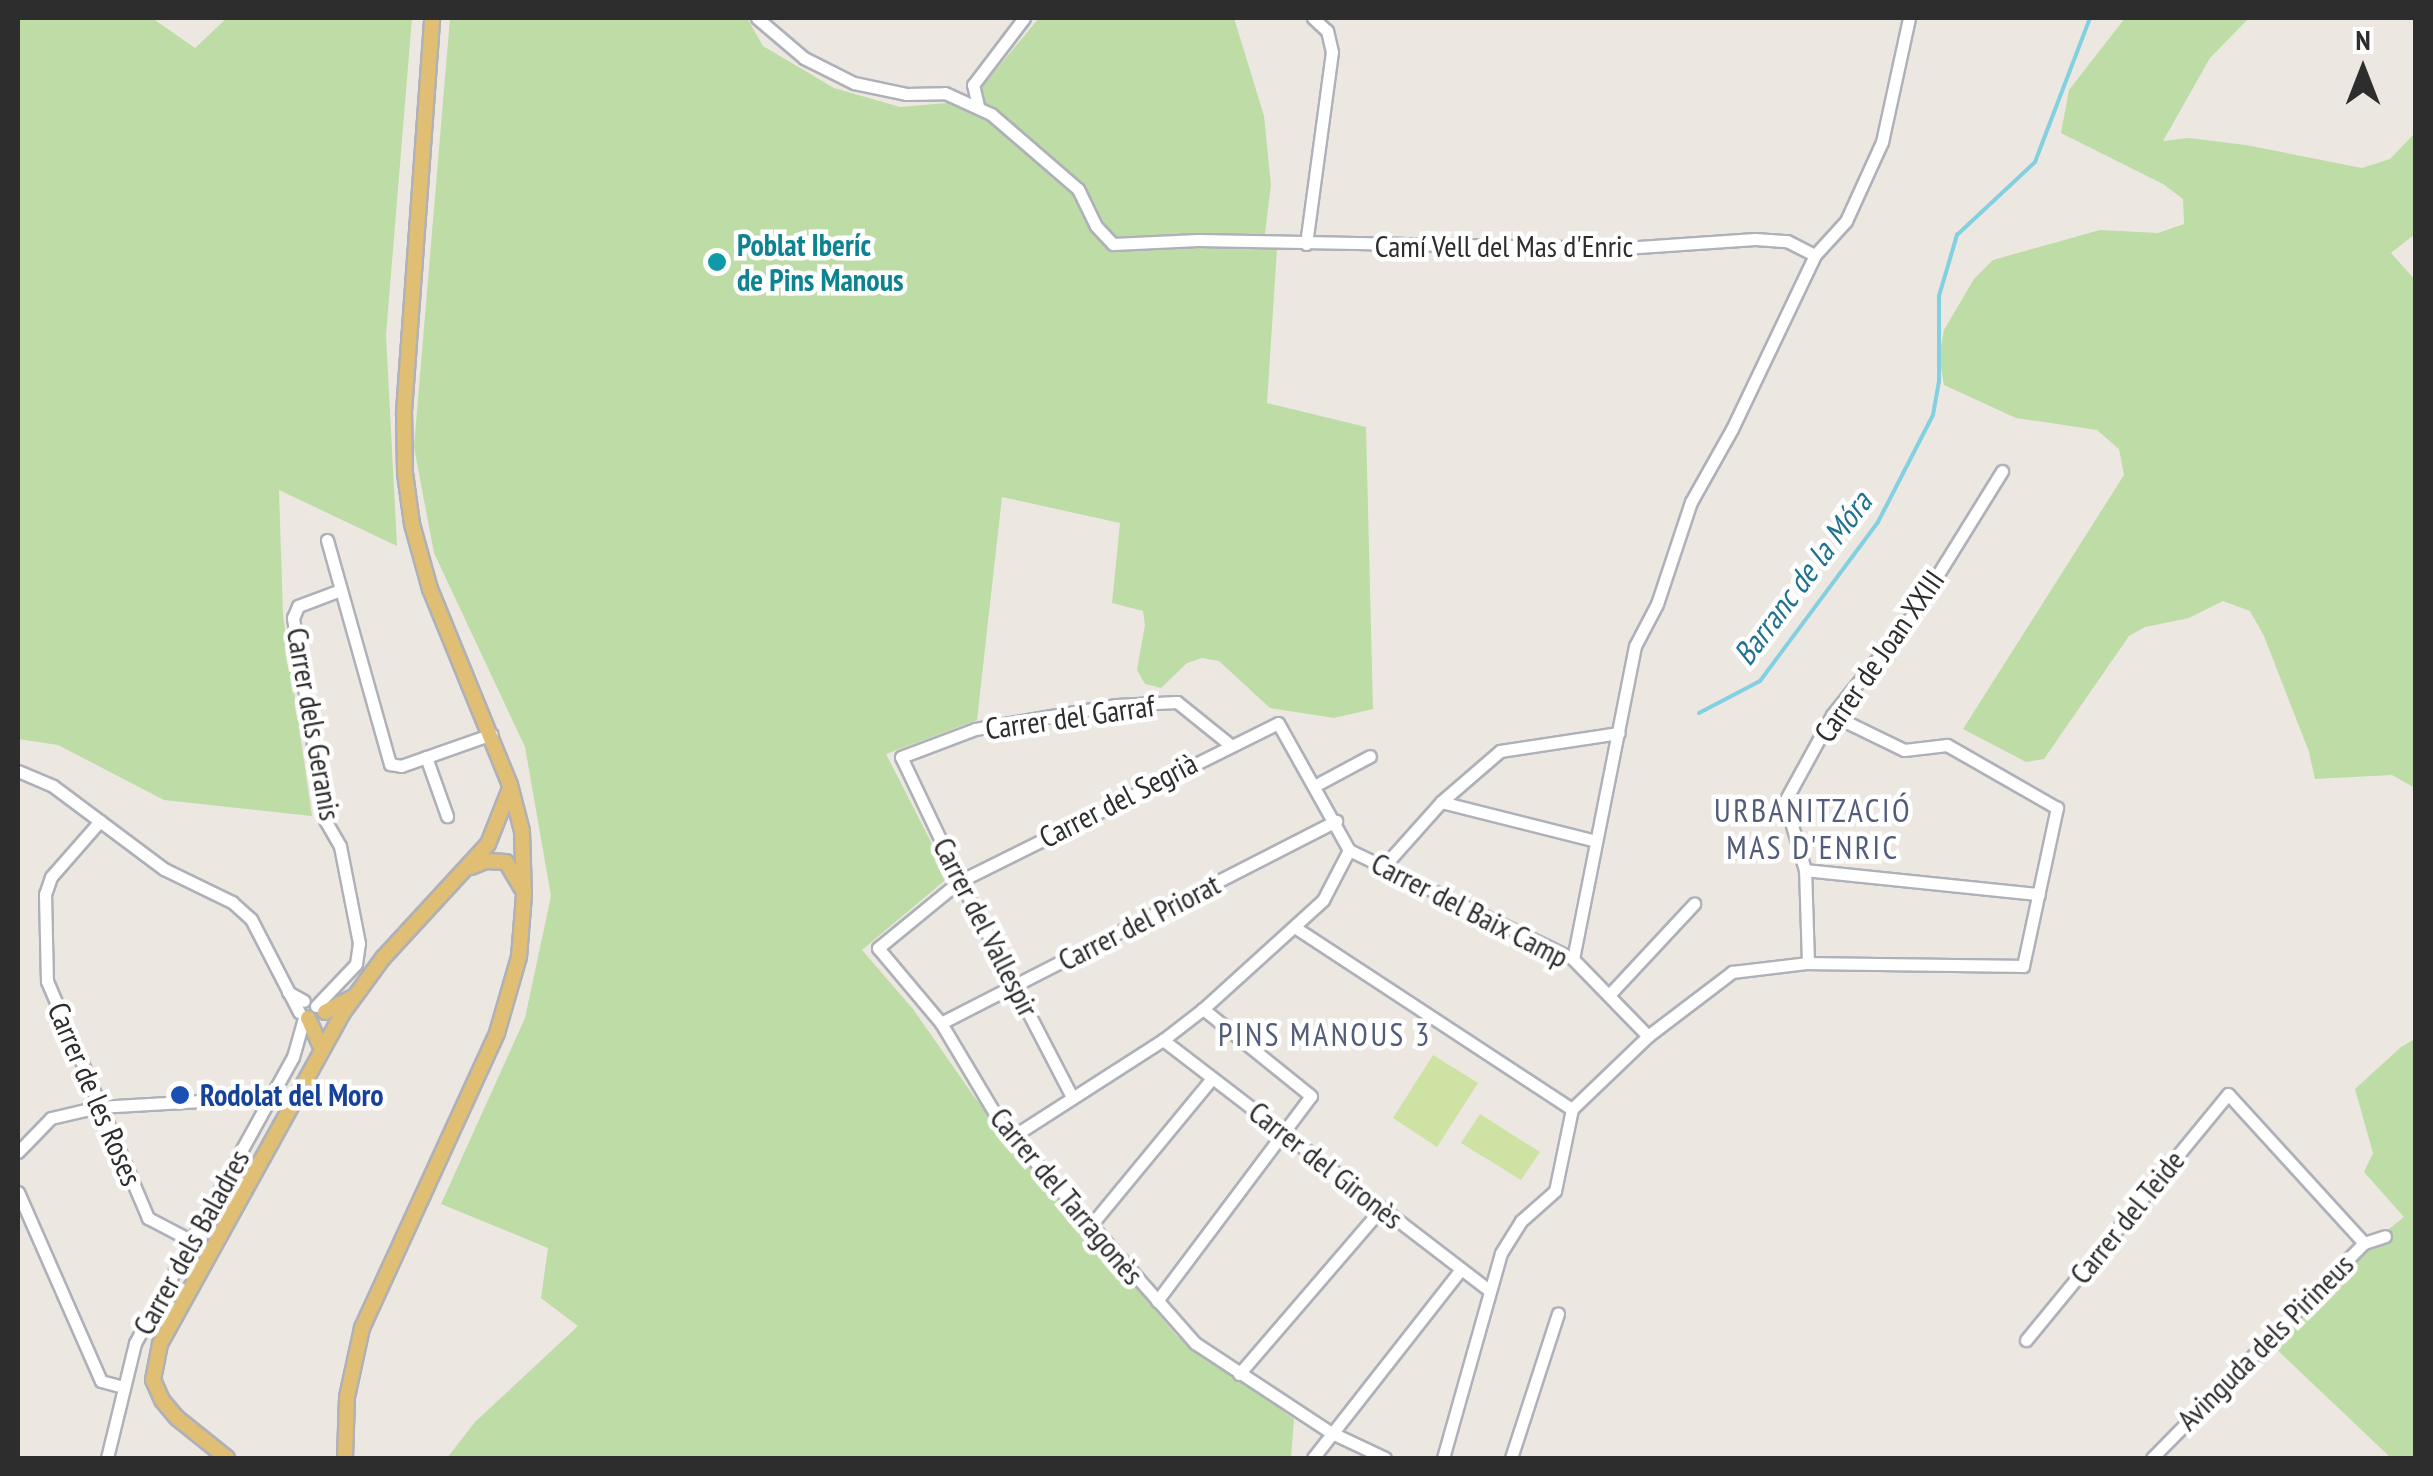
<!DOCTYPE html>
<html>
<head>
<meta charset="utf-8">
<style>
  body { margin:0 }
  #map { position:relative; width:2433px; height:1476px; overflow:hidden; background:#ede7e2; font-family:"PT Sans Narrow",sans-serif }
  div>[style] { position:absolute }
  [style*='--x'] { left:calc(var(--x)*1px); top:calc(var(--y)*1px); width:calc(var(--w)*1px); rotate:calc(var(--a)*1deg) }
  .green>* { inset:0; background:#bddca6 }
  .pitch>* { inset:0; background:#cde2a3 }
  .stream>* { height:4px; margin:-2px; padding:0 2px; transform-origin:2px; border-radius:2px; background:#83d0e1 }
  .roads { filter:drop-shadow(2px 0 #aeb1b8) drop-shadow(-2px 0 #aeb1b8) drop-shadow(0 2px #aeb1b8) drop-shadow(0 -2px #aeb1b8) }
  .minor>* { height:11px; margin:-5.5px; padding:0 5.5px; transform-origin:5.5px; border-radius:5.5px; background:#fff }
  .major>* { height:14px; margin:-7px; padding:0 7px; transform-origin:7px; border-radius:7px; background:#e0be74 }
  .dots>* { width:28px; height:28px; translate:-50% -50%; box-sizing:border-box; border:5px solid #fff; border-radius:50% }
  span { translate:-50% -50%; white-space:nowrap; text-align:center; line-height:1.15; -webkit-text-stroke:9px #fff; paint-order:stroke }
  .culture-label { font-size:30px; color:#0d838f; font-weight:700 }
  .left { translate:0 -50%; text-align:left }
  .street-label { font-size:30px; color:#2d2d2d }
  .transit-label { font-size:30px; color:#164399; font-weight:700 }
  .water-label { font-size:32px; color:#1f7390; font-style:italic }
  .neighbourhood-label { font-size:32px; color:#535d79; letter-spacing:2.5px }
  .frame { position:absolute; inset:0; border:20px solid #2d2d2d; pointer-events:none }
  .north { position:absolute; left:2313px; top:20px; width:100px; height:100px; -webkit-text-stroke:8px #fff; paint-order:stroke; rotate:0deg; font-size:28px; font-weight:700; line-height:40px; text-align:center; color:#2d2d2d }
  .north::after { content:''; display:block; margin:auto; width:35px; height:45px; background:#2d2d2d; clip-path:polygon(50% 0,100% 100%,50% 72%,0 100%) }
</style>
</head>
<body>
<div id="map">
  <div class="green">
    <div style="clip-path:polygon(18px 18px,152px 18px,195px 48px,227px 18px,412px 18px,386px 335px,397px 546px,279px 490px,283px 615px,312px 816px,164px 800px,58px 745px,18px 739px)"></div>
    <div style="clip-path:polygon(450px 18px,747px 18px,763px 46px,834px 88px,900px 107px,970px 101px,1039px 18px,1234px 18px,1264px 116px,1271px 185px,1263px 249px,1277px 249px,1267px 403px,1366px 427px,1373px 709px,1334px 718px,1270px 708px,1219px 661px,1202px 658px,1187px 663px,1161px 688px,1145px 684px,1137px 670px,1145px 625px,1143px 611px,1112px 603px,1120px 523px,1002px 497px,977px 720px,886px 754px,949px 877px,862px 950px,913px 1009px,975px 1098px,1177px 1336px,1294px 1419px,1291px 1458px,447px 1458px,475px 1422px,578px 1326px,541px 1298px,548px 1248px,441px 1204px,525px 1018px,551px 896px,525px 747px,434px 553px,414px 447px)"></div>
    <div style="clip-path:polygon(2125px 18px,2249px 18px,2210px 58px,2163px 141px,2189px 138px,2246px 145px,2362px 168px,2390px 159px,2415px 133px,2415px 234px,2391px 253px,2416px 281px,2415px 788px,2392px 775px,2315px 779px,2309px 752px,2264px 636px,2250px 611px,2223px 601px,2189px 618px,2145px 627px,2129px 636px,2044px 759px,2026px 762px,1963px 729px,2124px 475px,2119px 449px,2097px 430px,2016px 418px,1944px 385px,1939px 357px,1944px 330px,1974px 279px,1993px 260px,2100px 230px,2158px 233px,2184px 224px,2183px 199px,2163px 184px,2061px 133px,2069px 90px)"></div>
    <div style="clip-path:polygon(2415px 1039px,2415px 1458px,2391px 1458px,2271px 1344px,2369px 1245px,2404px 1217px,2364px 1172px,2373px 1153px,2355px 1089px,2401px 1047px)"></div>
  </div>
  <div class="pitch">
    <div style="clip-path:polygon(1433px 1055px,1478px 1083px,1437px 1147px,1393px 1118px)"></div>
    <div style="clip-path:polygon(1480px 1114px,1540px 1152px,1521px 1180px,1461px 1143px)"></div>
  </div>
  <div class="stream">
    <div style="--x:1699;--y:713;--w:69;--a:-27.7"></div>
    <div style="--x:1760;--y:681;--w:198;--a:-53.4"></div>
    <div style="--x:1878;--y:522;--w:120;--a:-62.8"></div>
    <div style="--x:1933;--y:415;--w:35;--a:-80"></div>
    <div style="--x:1939;--y:381;--w:85;--a:-90"></div>
    <div style="--x:1939;--y:296;--w:64;--a:-73.6"></div>
    <div style="--x:1957;--y:235;--w:107;--a:-43.1"></div>
    <div style="--x:2035;--y:162;--w:154;--a:-69.1"></div>
  </div>
  <div class="roads">
    <div class="minor">
      <div style="--x:757;--y:18;--w:62;--a:40.4"></div>
      <div style="--x:804;--y:58;--w:56;--a:26.6"></div>
      <div style="--x:854;--y:83;--w:53;--a:11.9"></div>
      <div style="--x:906;--y:94;--w:39;--a:-1"></div>
      <div style="--x:945;--y:93;--w:51;--a:24.5"></div>
      <div style="--x:991;--y:114;--w:115;--a:40.8"></div>
      <div style="--x:1078;--y:189;--w:41;--a:64.1"></div>
      <div style="--x:1096;--y:226;--w:25;--a:47"></div>
      <div style="--x:1113;--y:244;--w:85;--a:-2.7"></div>
      <div style="--x:1198;--y:240;--w:426;--a:1.1"></div>
      <div style="--x:1624;--y:248;--w:131;--a:-3.9"></div>
      <div style="--x:1755;--y:239;--w:32;--a:4"></div>
      <div style="--x:1787;--y:241;--w:31;--a:27"></div>
      <div style="--x:978;--y:106;--w:22;--a:-103"></div>
      <div style="--x:973;--y:85;--w:84;--a:-52.7"></div>
      <div style="--x:1306;--y:244;--w:194;--a:-82.3"></div>
      <div style="--x:1332;--y:52;--w:22;--a:-103"></div>
      <div style="--x:1327;--y:31;--w:19;--a:-137"></div>
      <div style="--x:327;--y:540;--w:233;--a:74.3"></div>
      <div style="--x:390;--y:764;--w:11;--a:10"></div>
      <div style="--x:401;--y:766;--w:96;--a:-19.4"></div>
      <div style="--x:426;--y:757;--w:63;--a:70.4"></div>
      <div style="--x:18;--y:771;--w:38;--a:23"></div>
      <div style="--x:53;--y:786;--w:139;--a:36.8"></div>
      <div style="--x:164;--y:869;--w:76;--a:25.9"></div>
      <div style="--x:232;--y:902;--w:25;--a:42"></div>
      <div style="--x:251;--y:919;--w:105;--a:62.7"></div>
      <div style="--x:1316;--y:785;--w:61;--a:-28.2"></div>
      <div style="--x:1441;--y:802;--w:160;--a:14.1"></div>
      <div style="--x:100;--y:821;--w:74;--a:131.2"></div>
      <div style="--x:51;--y:877;--w:18;--a:109"></div>
      <div style="--x:45;--y:894;--w:87;--a:88.7"></div>
      <div style="--x:47;--y:981;--w:258;--a:66.9"></div>
      <div style="--x:148;--y:1218;--w:47;--a:27.6"></div>
      <div style="--x:1384;--y:866;--w:86;--a:-48.3"></div>
      <div style="--x:1441;--y:802;--w:78;--a:-40.8"></div>
      <div style="--x:1500;--y:751;--w:120;--a:-8.6"></div>
      <div style="--x:1805;--y:870;--w:235;--a:5.9"></div>
      <div style="--x:1296;--y:928;--w:330;--a:33.3"></div>
      <div style="--x:1573;--y:959;--w:319;--a:-78.8"></div>
      <div style="--x:1635;--y:646;--w:47;--a:-62.4"></div>
      <div style="--x:1657;--y:604;--w:108;--a:-71.6"></div>
      <div style="--x:1691;--y:502;--w:84;--a:-60.7"></div>
      <div style="--x:1732;--y:429;--w:193;--a:-64.5"></div>
      <div style="--x:1815;--y:255;--w:46;--a:-47.6"></div>
      <div style="--x:1846;--y:221;--w:87;--a:-65.5"></div>
      <div style="--x:1882;--y:142;--w:127;--a:-77.7"></div>
      <div style="--x:1808;--y:963;--w:215;--a:0.8"></div>
      <div style="--x:2023;--y:966;--w:162;--a:-77.9"></div>
      <div style="--x:2057;--y:808;--w:127;--a:-150.2"></div>
      <div style="--x:1947;--y:745;--w:43;--a:173.4"></div>
      <div style="--x:1904;--y:750;--w:80;--a:-154.1"></div>
      <div style="--x:288;--y:992;--w:18;--a:29"></div>
      <div style="--x:1609;--y:995;--w:125;--a:-47"></div>
      <div style="--x:316;--y:1006;--w:58;--a:-46.4"></div>
      <div style="--x:356;--y:964;--w:21;--a:-82"></div>
      <div style="--x:359;--y:943;--w:99;--a:-101.1"></div>
      <div style="--x:340;--y:846;--w:30;--a:-120"></div>
      <div style="--x:325;--y:820;--w:205;--a:-99"></div>
      <div style="--x:293;--y:618;--w:13;--a:-67"></div>
      <div style="--x:298;--y:606;--w:43;--a:-20.6"></div>
      <div style="--x:941;--y:1023;--w:444;--a:-27.1"></div>
      <div style="--x:1163;--y:1040;--w:411;--a:37.5"></div>
      <div style="--x:1072;--y:1097;--w:243;--a:-117.4"></div>
      <div style="--x:960;--y:881;--w:137;--a:-115.4"></div>
      <div style="--x:901;--y:757;--w:79;--a:-20.7"></div>
      <div style="--x:975;--y:729;--w:143;--a:-9.7"></div>
      <div style="--x:1116;--y:705;--w:61;--a:-2.8"></div>
      <div style="--x:1177;--y:702;--w:67;--a:38.9"></div>
      <div style="--x:1015;--y:1135;--w:176;--a:-32.7"></div>
      <div style="--x:1163;--y:1040;--w:51;--a:-37.8"></div>
      <div style="--x:1203;--y:1009;--w:162;--a:-42.2"></div>
      <div style="--x:1323;--y:900;--w:56;--a:-62.5"></div>
      <div style="--x:18;--y:1152;--w:47;--a:-45.9"></div>
      <div style="--x:51;--y:1118;--w:48;--a:-13.2"></div>
      <div style="--x:98;--y:1107;--w:172;--a:-3.3"></div>
      <div style="--x:18;--y:1192;--w:206;--a:66.3"></div>
      <div style="--x:101;--y:1381;--w:24;--a:15"></div>
      <div style="--x:1091;--y:1225;--w:190;--a:-50.5"></div>
      <div style="--x:1157;--y:1301;--w:256;--a:-53.1"></div>
      <div style="--x:1311;--y:1096;--w:139;--a:-141.1"></div>
      <div style="--x:2026;--y:1340;--w:318;--a:-50.6"></div>
      <div style="--x:2228;--y:1094;--w:202;--a:47.6"></div>
      <div style="--x:1239;--y:1374;--w:219;--a:-49.3"></div>
      <div style="--x:107;--y:1458;--w:118;--a:-76.3"></div>
      <div style="--x:135;--y:1343;--w:327;--a:-61.1"></div>
      <div style="--x:293;--y:1057;--w:41;--a:-74.2"></div>
      <div style="--x:1313;--y:1458;--w:240;--a:-51.9"></div>
      <div style="--x:1385;--y:1458;--w:61;--a:-154.7"></div>
      <div style="--x:1330;--y:1432;--w:162;--a:-146.6"></div>
      <div style="--x:1195;--y:1343;--w:295;--a:-131.4"></div>
      <div style="--x:1000;--y:1122;--w:115;--a:-120.8"></div>
      <div style="--x:941;--y:1023;--w:98;--a:-130"></div>
      <div style="--x:878;--y:948;--w:106;--a:-39.3"></div>
      <div style="--x:960;--y:881;--w:355;--a:-26.4"></div>
      <div style="--x:1278;--y:723;--w:145;--a:60.8"></div>
      <div style="--x:1349;--y:850;--w:249;--a:25.9"></div>
      <div style="--x:1573;--y:959;--w:107;--a:45.8"></div>
      <div style="--x:1443;--y:1458;--w:213;--a:-74.2"></div>
      <div style="--x:1501;--y:1253;--w:38;--a:-58"></div>
      <div style="--x:1521;--y:1221;--w:45;--a:-41.4"></div>
      <div style="--x:1555;--y:1191;--w:84;--a:-78.3"></div>
      <div style="--x:1572;--y:1109;--w:105;--a:-43.8"></div>
      <div style="--x:1648;--y:1036;--w:106;--a:-37.3"></div>
      <div style="--x:1732;--y:972;--w:77;--a:-6.8"></div>
      <div style="--x:1808;--y:963;--w:93;--a:-91.8"></div>
      <div style="--x:1805;--y:870;--w:72;--a:-106.2"></div>
      <div style="--x:1785;--y:801;--w:98;--a:-61.3"></div>
      <div style="--x:1832;--y:715;--w:131;--a:-51.2"></div>
      <div style="--x:1914;--y:613;--w:167;--a:-58.2"></div>
      <div style="--x:1511;--y:1458;--w:152;--a:-72"></div>
      <div style="--x:2152;--y:1458;--w:302;--a:-45.4"></div>
      <div style="--x:2364;--y:1243;--w:22;--a:-18"></div>
    </div>
    <div class="major">
      <div style="--x:471;--y:867;--w:16;--a:-22"></div>
      <div style="--x:486;--y:861;--w:20;--a:3"></div>
      <div style="--x:506;--y:862;--w:31;--a:59"></div>
      <div style="--x:325;--y:1012;--w:30;--a:-28"></div>
      <div style="--x:308;--y:1018;--w:34;--a:66"></div>
      <div style="--x:227;--y:1458;--w:64;--a:-141.3"></div>
      <div style="--x:177;--y:1418;--w:23;--a:-130"></div>
      <div style="--x:162;--y:1400;--w:22;--a:-114"></div>
      <div style="--x:153;--y:1380;--w:37;--a:-79"></div>
      <div style="--x:160;--y:1344;--w:377;--a:-61.1"></div>
      <div style="--x:342;--y:1014;--w:69;--a:-53.8"></div>
      <div style="--x:383;--y:958;--w:155;--a:-47.4"></div>
      <div style="--x:488;--y:844;--w:57;--a:-68.4"></div>
      <div style="--x:345;--y:1458;--w:61;--a:-88.1"></div>
      <div style="--x:347;--y:1397;--w:71;--a:-77.7"></div>
      <div style="--x:362;--y:1328;--w:324;--a:-65.4"></div>
      <div style="--x:497;--y:1033;--w:79;--a:-73.9"></div>
      <div style="--x:519;--y:957;--w:62;--a:-85.4"></div>
      <div style="--x:524;--y:895;--w:64;--a:-91.8"></div>
      <div style="--x:522;--y:831;--w:48;--a:-104.6"></div>
      <div style="--x:510;--y:785;--w:212;--a:-112.2"></div>
      <div style="--x:430;--y:589;--w:67;--a:-105.5"></div>
      <div style="--x:412;--y:524;--w:51;--a:-97.8"></div>
      <div style="--x:405;--y:473;--w:61;--a:-90.9"></div>
      <div style="--x:404;--y:412;--w:395;--a:-85.9"></div>
    </div>
  </div>
  <div class="dots">
    <div style="left:717px;top:262px;background:#0f9aa8"></div>
    <div style="left:180px;top:1095px;background:#1a4fb4"></div>
  </div>
  <div class="culture-label">
    <span class="left" style="left:737px;top:262px">Poblat Iberíc<br>de Pins Manous</span>
  </div>
  <div class="street-label">
    <span style="left:1504px;top:246px">Camí Vell del Mas d'Enric</span>
    <span style="left:1879px;top:656px;rotate:-55deg">Carrer de Joan XXIII</span>
    <span style="left:1070px;top:717px;rotate:-8deg">Carrer del Garraf</span>
    <span style="left:314px;top:724px;rotate:80deg">Carrer dels Geranis</span>
    <span style="left:1118px;top:800px;rotate:-27deg">Carrer del Segrià</span>
    <span style="left:1470px;top:910px;rotate:27deg">Carrer del Baix Camp</span>
    <span style="left:1139px;top:922px;rotate:-27deg">Carrer del Priorat</span>
    <span style="left:986px;top:927px;rotate:63deg">Carrer del Vallespir</span>
    <span style="left:95px;top:1094px;rotate:67deg">Carrer de les Roses</span>
    <span style="left:1326px;top:1165px;rotate:38deg">Carrer del Gironès</span>
    <span style="left:1067px;top:1196px;rotate:50deg">Carrer del Tarragonès</span>
    <span style="left:2127px;top:1217px;rotate:-51deg">Carrer del Teide</span>
    <span style="left:191px;top:1242px;rotate:-61deg">Carrer dels Baladres</span>
    <span style="left:2265px;top:1342px;rotate:-45deg">Avinguda dels Pirineus</span>
  </div>
  <div class="transit-label">
    <span class="left" style="left:200px;top:1095px">Rodolat del Moro</span>
  </div>
  <div class="water-label">
    <span style="left:1802px;top:578px;rotate:-53deg">Barranc de la Móra</span>
  </div>
  <div class="neighbourhood-label">
    <span style="left:1813px;top:829px">URBANITZACIÓ<br>MAS D'ENRIC</span>
    <span style="left:1325px;top:1034px">PINS MANOUS 3</span>
  </div>
  <div class="frame"></div>
  <div class="north">N</div>
</div>
</body>
</html>
